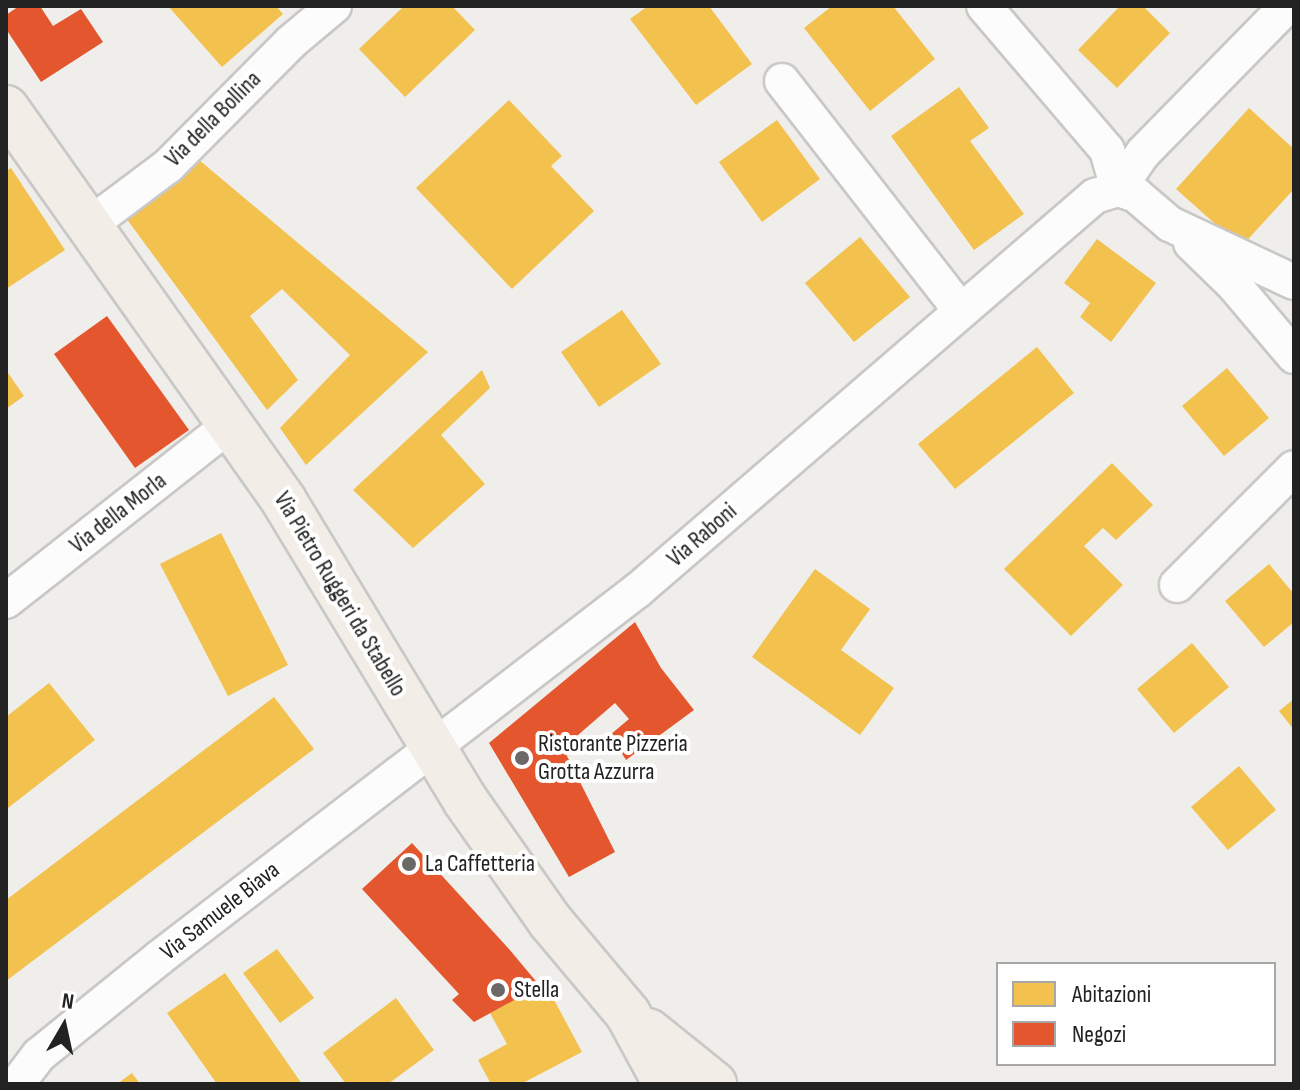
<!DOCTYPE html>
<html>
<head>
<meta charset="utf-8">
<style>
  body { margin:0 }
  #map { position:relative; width:1300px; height:1090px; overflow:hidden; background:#f0eeeb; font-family:"Sofia Sans Condensed",sans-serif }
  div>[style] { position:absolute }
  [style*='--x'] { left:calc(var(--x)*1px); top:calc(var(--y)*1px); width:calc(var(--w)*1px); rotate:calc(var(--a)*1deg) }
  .homes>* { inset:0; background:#f2c14e }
  .shops>* { inset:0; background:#e4572e }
  .roads { filter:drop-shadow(2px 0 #c9c8c7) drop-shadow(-2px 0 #c9c8c7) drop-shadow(0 2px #c9c8c7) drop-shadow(0 -2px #c9c8c7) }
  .street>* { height:34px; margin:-17px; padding:0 17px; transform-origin:17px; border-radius:17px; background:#fdfcfc }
  .primary>* { height:44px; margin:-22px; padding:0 22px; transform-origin:22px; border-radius:22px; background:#f3ede7 }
  .dots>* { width:22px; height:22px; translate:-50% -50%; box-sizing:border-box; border:4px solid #fff; border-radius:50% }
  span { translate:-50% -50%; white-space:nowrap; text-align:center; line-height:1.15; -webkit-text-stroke:8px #fff; paint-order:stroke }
  .street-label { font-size:24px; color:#222 }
  .poi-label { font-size:24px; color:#222 }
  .left { translate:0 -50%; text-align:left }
  .frame { position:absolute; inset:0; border:8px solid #222; pointer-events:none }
  .legend { position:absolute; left:996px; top:962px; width:280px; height:104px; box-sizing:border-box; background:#fff; border:2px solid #a7a7a7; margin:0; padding:10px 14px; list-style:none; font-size:24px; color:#222 }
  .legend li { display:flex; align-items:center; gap:16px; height:40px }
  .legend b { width:40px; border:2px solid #a7a7a7 }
  .north { position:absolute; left:24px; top:986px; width:80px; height:80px; -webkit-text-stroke:6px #fff; paint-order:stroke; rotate:9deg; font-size:22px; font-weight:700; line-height:32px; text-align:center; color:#222 }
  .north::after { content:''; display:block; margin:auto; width:28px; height:36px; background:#222; clip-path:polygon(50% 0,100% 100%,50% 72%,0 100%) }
</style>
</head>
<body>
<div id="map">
  <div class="homes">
    <div style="clip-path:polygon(168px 6px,276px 6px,283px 14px,222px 67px)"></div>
    <div style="clip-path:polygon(404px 6px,452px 6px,475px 30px,405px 97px,359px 49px)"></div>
    <div style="clip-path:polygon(648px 6px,709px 6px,752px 64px,696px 105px,630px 19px)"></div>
    <div style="clip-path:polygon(832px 6px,893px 6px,935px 59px,870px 111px,804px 28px)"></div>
    <div style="clip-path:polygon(1120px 6px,1143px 6px,1170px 33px,1117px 88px,1078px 50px)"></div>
    <div style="clip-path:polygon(959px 87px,989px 128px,970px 141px,1024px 214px,974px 250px,891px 136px)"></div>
    <div style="clip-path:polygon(509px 100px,562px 156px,551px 166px,594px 211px,512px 289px,416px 188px)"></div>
    <div style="clip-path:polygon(1249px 108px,1294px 149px,1294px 189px,1241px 247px,1176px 189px)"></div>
    <div style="clip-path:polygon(777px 120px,820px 179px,762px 222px,719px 162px)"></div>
    <div style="clip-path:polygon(192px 154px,428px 352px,306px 465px,280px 428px,350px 355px,282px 289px,250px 316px,298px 380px,267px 410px,126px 218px)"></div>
    <div style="clip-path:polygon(11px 168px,65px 250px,6px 289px,6px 171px)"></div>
    <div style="clip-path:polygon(860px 237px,910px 297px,854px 342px,805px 283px)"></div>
    <div style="clip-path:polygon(1097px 239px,1156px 283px,1111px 342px,1080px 317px,1090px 303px,1064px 283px)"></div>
    <div style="clip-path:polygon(622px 310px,661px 364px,599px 407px,561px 352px)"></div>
    <div style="clip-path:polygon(1037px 347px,1074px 393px,955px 489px,918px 444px)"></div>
    <div style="clip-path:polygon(1227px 368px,1269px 418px,1224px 456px,1182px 406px)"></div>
    <div style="clip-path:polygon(6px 370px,24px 396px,6px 409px)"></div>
    <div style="clip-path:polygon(482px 370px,490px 388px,441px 435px,485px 484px,413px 548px,353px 490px)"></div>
    <div style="clip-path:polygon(1112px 463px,1153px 505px,1116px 540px,1103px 528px,1084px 546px,1123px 585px,1071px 636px,1004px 569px)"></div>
    <div style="clip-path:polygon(221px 533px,288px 665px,228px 696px,160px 564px)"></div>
    <div style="clip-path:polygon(1269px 564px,1294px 594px,1294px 622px,1264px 647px,1225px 601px)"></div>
    <div style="clip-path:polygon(815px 569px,870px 609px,841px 650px,894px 688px,860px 735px,752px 657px)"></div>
    <div style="clip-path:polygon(1192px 643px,1229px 687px,1174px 733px,1137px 689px)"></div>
    <div style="clip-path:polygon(49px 683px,95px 740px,8px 808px,6px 717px)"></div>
    <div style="clip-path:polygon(274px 697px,314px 749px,6px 981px,6px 900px)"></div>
    <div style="clip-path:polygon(1294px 699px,1294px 730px,1279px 711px)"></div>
    <div style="clip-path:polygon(1239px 766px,1276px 810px,1228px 850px,1191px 807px)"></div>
    <div style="clip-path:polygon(277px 949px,314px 998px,280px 1023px,243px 973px)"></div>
    <div style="clip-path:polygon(225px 973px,302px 1084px,217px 1084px,167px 1013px)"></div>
    <div style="clip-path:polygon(545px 983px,582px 1052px,521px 1084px,491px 1084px,478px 1060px,507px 1044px,490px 1013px)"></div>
    <div style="clip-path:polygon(396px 998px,434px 1050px,388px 1084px,346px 1084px,323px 1053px)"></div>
    <div style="clip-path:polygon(132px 1073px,140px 1084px,117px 1084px)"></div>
  </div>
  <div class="shops">
    <div style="clip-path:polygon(19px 6px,40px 6px,53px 26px,81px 9px,103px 42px,41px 82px,6px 29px,6px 15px)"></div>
    <div style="clip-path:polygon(107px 316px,189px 430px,135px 468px,54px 354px)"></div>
    <div style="clip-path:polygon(635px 622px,661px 668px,694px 710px,626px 760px,610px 735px,629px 719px,615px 703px,563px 748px,615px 852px,569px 877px,489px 743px)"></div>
    <div style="clip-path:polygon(412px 843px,509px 949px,540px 986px,474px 1022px,452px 1000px,459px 994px,362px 889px)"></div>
  </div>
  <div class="roads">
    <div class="street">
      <div style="--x:984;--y:6;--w:189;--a:49.5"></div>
      <div style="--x:1107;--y:150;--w:41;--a:74.2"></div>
      <div style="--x:782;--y:81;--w:291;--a:52.1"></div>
      <div style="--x:1118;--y:189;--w:44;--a:-55.2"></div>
      <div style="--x:1143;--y:153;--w:206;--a:-45.6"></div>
      <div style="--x:88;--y:226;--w:100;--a:-36.9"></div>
      <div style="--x:168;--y:166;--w:175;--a:-45.2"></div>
      <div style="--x:291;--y:42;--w:56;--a:-39.9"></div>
      <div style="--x:1191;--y:243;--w:60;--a:44.3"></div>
      <div style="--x:1234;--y:285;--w:93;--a:49.8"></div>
      <div style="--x:1177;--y:585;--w:165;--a:-45"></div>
      <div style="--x:6;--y:601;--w:286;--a:-38.2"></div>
      <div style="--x:17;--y:1084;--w:36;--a:-53"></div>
      <div style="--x:39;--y:1055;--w:154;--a:-38.9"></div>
      <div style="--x:159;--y:958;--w:604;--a:-37.53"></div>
      <div style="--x:638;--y:590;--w:603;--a:-40.77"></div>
      <div style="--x:1095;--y:196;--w:24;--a:-17"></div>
      <div style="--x:1118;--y:189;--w:19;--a:18"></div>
      <div style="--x:1136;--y:195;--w:45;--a:40.5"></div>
      <div style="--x:1170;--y:224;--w:137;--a:25.1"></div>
    </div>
    <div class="primary">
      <div style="--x:6;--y:108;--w:481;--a:54.7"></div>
      <div style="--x:284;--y:501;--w:350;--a:58.8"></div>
      <div style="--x:465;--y:800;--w:148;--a:54.9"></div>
      <div style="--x:550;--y:921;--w:121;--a:50"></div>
      <div style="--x:628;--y:1014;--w:80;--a:61.5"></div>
      <div style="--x:648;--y:1031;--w:85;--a:38.8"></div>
    </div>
  </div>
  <div class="dots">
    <div style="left:522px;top:758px;background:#6a6968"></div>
    <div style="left:409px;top:864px;background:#6a6968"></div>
    <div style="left:498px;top:990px;background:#6a6968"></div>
  </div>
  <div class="street-label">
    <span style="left:213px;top:119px;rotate:-45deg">Via della Bollina</span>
    <span style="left:118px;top:513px;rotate:-38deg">Via della Morla</span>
    <span style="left:702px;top:535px;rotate:-41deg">Via Raboni</span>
    <span style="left:340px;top:594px;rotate:59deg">Via Pietro Ruggeri da Stabello</span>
    <span style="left:220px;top:911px;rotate:-38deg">Via Samuele Biava</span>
  </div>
  <div class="poi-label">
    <span class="left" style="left:538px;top:758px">Ristorante Pizzeria<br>Grotta Azzurra</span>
    <span class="left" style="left:425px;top:864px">La Caffetteria</span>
    <span class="left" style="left:514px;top:990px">Stella</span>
  </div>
  <div class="frame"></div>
  <ul class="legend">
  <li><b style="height:22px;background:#f2c14e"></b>Abitazioni</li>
  <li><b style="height:22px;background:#e4572e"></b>Negozi</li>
  </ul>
  <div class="north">N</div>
</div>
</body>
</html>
